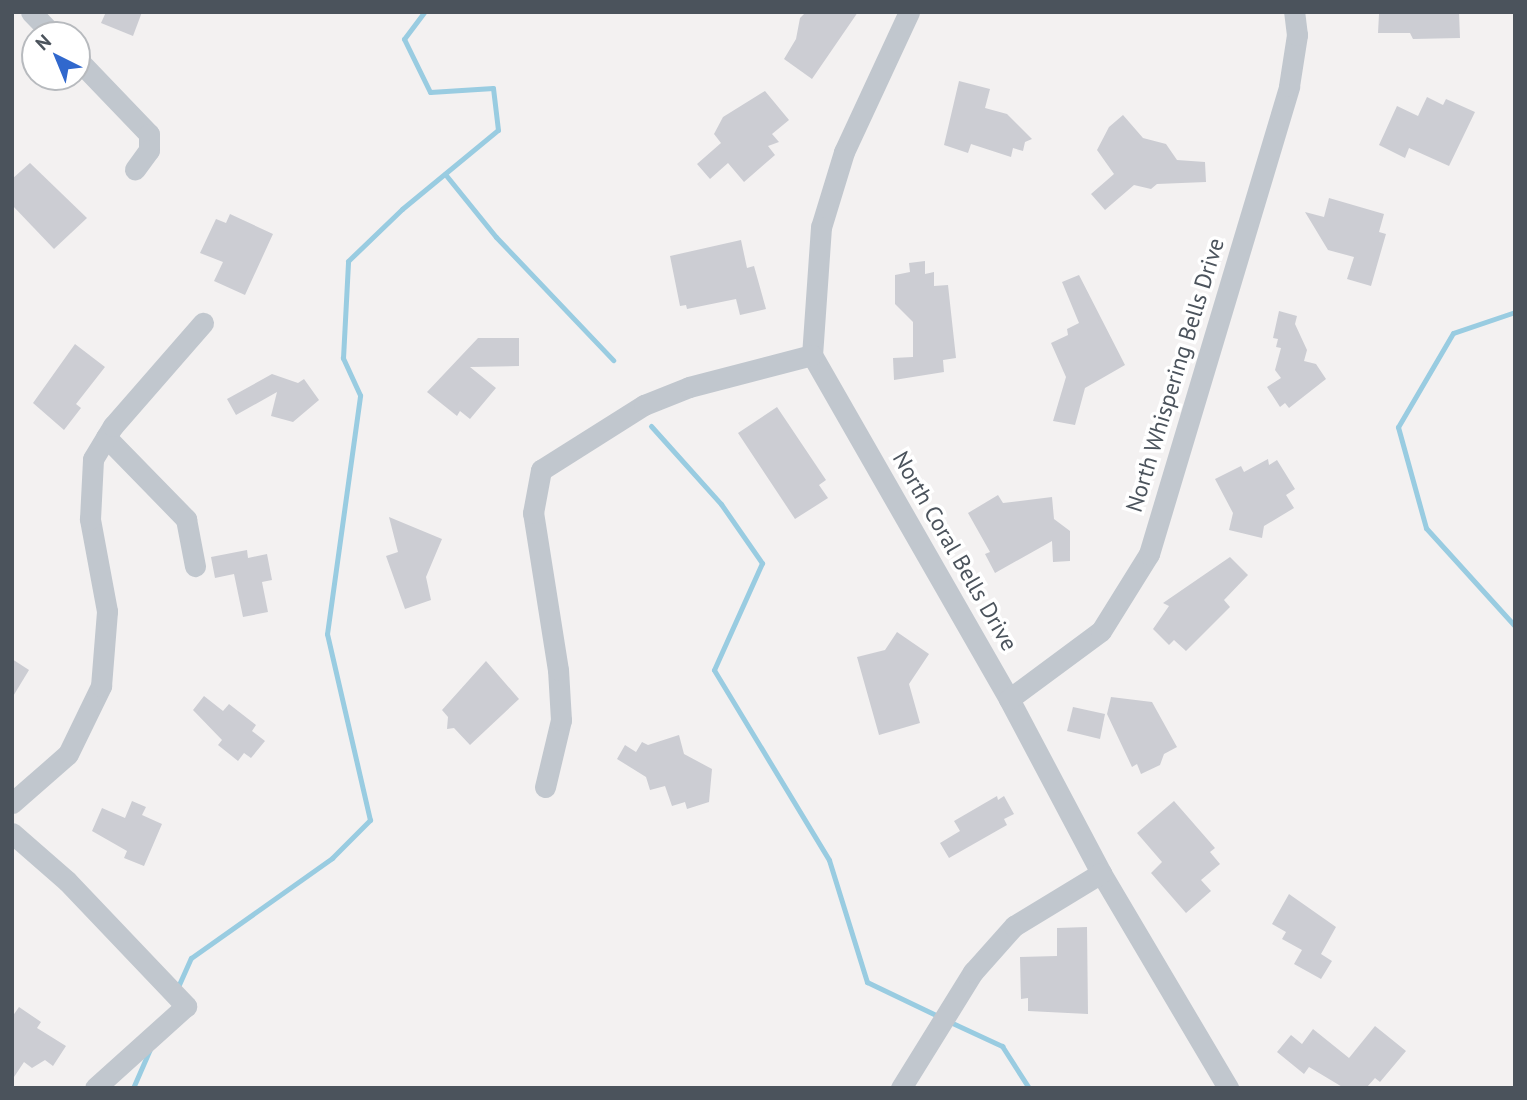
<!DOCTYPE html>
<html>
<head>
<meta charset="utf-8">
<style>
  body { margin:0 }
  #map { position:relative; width:1527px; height:1100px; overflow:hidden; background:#f3f1f1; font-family:"PT Sans",sans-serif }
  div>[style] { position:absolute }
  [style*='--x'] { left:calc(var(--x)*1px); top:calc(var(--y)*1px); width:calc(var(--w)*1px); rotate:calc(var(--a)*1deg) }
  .stream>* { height:5px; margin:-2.5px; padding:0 2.5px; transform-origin:2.5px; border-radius:2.5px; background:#99cce1 }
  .building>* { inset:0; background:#cccdd3 }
  .minor>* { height:21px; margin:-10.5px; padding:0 10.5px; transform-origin:10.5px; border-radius:10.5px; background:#c1c7ce }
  span { translate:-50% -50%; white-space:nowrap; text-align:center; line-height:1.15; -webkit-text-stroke:7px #fff; paint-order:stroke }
  .street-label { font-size:23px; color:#4b535c }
  .frame { position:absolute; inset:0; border:14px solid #4b535c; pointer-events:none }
  .north { position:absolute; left:21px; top:21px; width:70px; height:70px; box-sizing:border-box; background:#fff; border:2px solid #b7babe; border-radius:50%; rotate:317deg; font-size:19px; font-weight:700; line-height:28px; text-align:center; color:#4b535c }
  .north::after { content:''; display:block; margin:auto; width:24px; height:32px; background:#3168cd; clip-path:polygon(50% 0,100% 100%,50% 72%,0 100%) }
</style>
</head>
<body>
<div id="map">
  <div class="stream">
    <div style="--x:445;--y:174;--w:81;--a:51"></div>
    <div style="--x:496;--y:237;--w:170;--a:46.4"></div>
    <div style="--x:1515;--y:312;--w:65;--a:161.3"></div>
    <div style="--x:1453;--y:333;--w:109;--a:120.3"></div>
    <div style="--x:1398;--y:427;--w:105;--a:74.5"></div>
    <div style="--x:1426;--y:528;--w:132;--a:47.8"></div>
    <div style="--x:651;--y:426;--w:105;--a:48.1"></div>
    <div style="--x:721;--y:504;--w:72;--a:55.2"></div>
    <div style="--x:762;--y:563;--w:117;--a:114.2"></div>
    <div style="--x:714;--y:670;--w:222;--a:58.8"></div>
    <div style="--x:829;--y:860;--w:128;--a:72.7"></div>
    <div style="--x:867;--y:982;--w:81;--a:25.6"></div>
    <div style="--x:177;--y:989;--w:34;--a:-66"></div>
    <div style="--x:191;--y:958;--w:173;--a:-35.3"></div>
    <div style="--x:332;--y:858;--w:54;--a:-45"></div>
    <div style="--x:370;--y:820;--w:191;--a:-103"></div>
    <div style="--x:327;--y:634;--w:241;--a:-82.1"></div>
    <div style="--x:360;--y:395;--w:41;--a:-114.7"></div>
    <div style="--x:343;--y:358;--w:97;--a:-87"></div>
    <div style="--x:348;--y:261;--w:75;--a:-43.9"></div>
    <div style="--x:402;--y:209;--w:124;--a:-39.5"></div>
    <div style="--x:498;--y:130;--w:42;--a:-96.8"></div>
    <div style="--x:493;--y:88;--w:63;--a:176.4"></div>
    <div style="--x:430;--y:92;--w:59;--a:-116.1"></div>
    <div style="--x:404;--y:39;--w:34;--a:-53"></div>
    <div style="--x:948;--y:1021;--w:60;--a:24.8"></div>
    <div style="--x:1002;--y:1046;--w:50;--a:57.3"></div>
    <div style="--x:133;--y:1088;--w:43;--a:-66.4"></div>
  </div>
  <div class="building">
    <div style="clip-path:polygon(106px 12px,142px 12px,133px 36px,101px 23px)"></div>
    <div style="clip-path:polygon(806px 12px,858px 12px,812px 79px,784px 59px,796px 39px,800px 18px)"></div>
    <div style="clip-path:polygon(1459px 12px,1460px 38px,1413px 39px,1410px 33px,1378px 33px,1379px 14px)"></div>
    <div style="clip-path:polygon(959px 81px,990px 89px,985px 108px,1007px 114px,1032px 139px,1025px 142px,1023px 151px,1013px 148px,1011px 157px,971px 144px,968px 153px,944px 145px)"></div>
    <div style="clip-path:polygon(765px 91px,789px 120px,772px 134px,779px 142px,768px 146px,775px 155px,744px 182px,728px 163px,710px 179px,697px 164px,721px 143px,714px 134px,723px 117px)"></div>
    <div style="clip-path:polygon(1427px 97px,1443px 105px,1446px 99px,1475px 112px,1449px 166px,1409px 148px,1405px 158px,1379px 145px,1397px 106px,1418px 116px)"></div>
    <div style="clip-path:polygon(1123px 115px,1143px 138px,1166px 144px,1177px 160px,1205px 162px,1206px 182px,1157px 184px,1151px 189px,1134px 185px,1105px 210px,1091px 194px,1114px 174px,1097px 150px,1109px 127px)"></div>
    <div style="clip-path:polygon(30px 163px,87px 218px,54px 249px,12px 205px,12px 179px)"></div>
    <div style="clip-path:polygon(1329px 198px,1384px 214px,1379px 232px,1386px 234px,1371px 286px,1347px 279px,1354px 257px,1328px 250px,1305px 212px,1324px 217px)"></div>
    <div style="clip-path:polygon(230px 214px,273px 234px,245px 295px,214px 281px,223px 262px,200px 253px,216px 219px,226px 223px)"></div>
    <div style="clip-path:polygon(741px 240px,747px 268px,754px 266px,766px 309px,740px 315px,736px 299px,687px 309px,686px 305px,680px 306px,670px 256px)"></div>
    <div style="clip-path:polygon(925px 261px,925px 274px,934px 272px,934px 286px,948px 285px,956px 358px,943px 360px,944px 372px,894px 380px,893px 358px,913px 357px,913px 322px,895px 304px,895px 275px,910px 272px,909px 263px)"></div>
    <div style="clip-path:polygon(1079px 275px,1125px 365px,1085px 388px,1075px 425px,1053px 421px,1066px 377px,1051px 343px,1068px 335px,1067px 329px,1079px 323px,1062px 282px)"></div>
    <div style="clip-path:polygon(1279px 311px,1297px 316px,1295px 324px,1307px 350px,1304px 361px,1316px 364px,1326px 379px,1289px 408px,1285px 403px,1280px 407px,1267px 387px,1281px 378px,1275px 370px,1281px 348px,1276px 347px,1278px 339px,1273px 338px)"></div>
    <div style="clip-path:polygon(478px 338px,519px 338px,519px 366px,470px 367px,496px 388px,470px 419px,460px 411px,457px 416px,427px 392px)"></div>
    <div style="clip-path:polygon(75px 344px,105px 367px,76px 404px,81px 408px,64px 430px,33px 403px)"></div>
    <div style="clip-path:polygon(272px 374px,298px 383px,304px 379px,319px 400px,293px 422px,271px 416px,277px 392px,236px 415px,227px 399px)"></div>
    <div style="clip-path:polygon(777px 407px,826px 480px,819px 485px,828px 498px,795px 519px,738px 433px)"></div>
    <div style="clip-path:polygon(1268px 459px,1269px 465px,1277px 460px,1295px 489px,1286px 495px,1294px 508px,1264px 526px,1262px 538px,1229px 530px,1233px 513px,1215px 479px,1241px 466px,1244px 472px)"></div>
    <div style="clip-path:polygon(998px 495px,1003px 503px,1052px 497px,1054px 519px,1070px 531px,1070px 561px,1053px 562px,1052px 541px,995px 573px,985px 554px,990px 552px,968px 513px)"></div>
    <div style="clip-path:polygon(389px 517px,442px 539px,426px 577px,431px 600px,405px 609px,386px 556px,398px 552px)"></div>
    <div style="clip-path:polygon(247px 550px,248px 558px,267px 554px,272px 580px,262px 582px,268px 612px,243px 617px,234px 574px,215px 578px,211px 557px)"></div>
    <div style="clip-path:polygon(1230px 557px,1248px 575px,1224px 600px,1230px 607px,1186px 651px,1174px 640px,1169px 645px,1153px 629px,1169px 606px,1163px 603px)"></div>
    <div style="clip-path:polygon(897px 632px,929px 654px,909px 684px,920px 723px,879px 735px,857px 657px,885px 650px)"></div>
    <div style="clip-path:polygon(12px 659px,29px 670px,12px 698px)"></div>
    <div style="clip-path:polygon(486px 661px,519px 699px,470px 745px,454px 728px,447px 729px,448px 717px,442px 710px)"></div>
    <div style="clip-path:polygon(204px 696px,223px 711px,229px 704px,256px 725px,252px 731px,265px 741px,251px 758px,244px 753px,238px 761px,218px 745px,222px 740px,193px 710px)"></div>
    <div style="clip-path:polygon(1111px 697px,1152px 702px,1177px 747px,1164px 754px,1160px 765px,1141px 774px,1137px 764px,1132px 767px,1107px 714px)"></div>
    <div style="clip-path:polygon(1073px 707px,1105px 714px,1100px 739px,1067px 731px)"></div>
    <div style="clip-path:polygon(679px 735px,684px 754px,712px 769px,709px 802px,687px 809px,685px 802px,672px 806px,665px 786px,650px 790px,646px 777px,617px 759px,625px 745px,636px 752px,642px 742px,648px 745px)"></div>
    <div style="clip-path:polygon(997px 796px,998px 800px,1004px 796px,1014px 814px,1004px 819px,1007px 825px,949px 858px,940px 843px,960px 831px,954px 821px)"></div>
    <div style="clip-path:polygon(132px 801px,146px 807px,142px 815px,162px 824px,144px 866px,124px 858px,127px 851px,92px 831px,102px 808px,125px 818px)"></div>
    <div style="clip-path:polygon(1174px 801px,1215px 848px,1210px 852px,1220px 864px,1201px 880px,1211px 891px,1186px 913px,1151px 873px,1162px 862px,1137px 833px)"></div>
    <div style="clip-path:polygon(1289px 894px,1336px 927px,1321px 954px,1332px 961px,1321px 979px,1294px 964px,1302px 950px,1282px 939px,1286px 932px,1272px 924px)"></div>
    <div style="clip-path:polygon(1087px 927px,1088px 1014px,1028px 1011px,1028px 998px,1021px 999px,1020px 957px,1057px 956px,1057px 928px)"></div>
    <div style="clip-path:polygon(19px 1007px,41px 1022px,37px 1028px,66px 1046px,53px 1066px,45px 1060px,32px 1068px,24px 1062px,12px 1080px,12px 1017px)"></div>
    <div style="clip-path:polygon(1375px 1026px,1406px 1051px,1380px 1082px,1375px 1078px,1367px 1087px,1344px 1088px,1309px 1067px,1304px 1074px,1277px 1052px,1291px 1035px,1302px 1044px,1313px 1029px,1349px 1058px)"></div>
  </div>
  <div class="minor">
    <div style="--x:31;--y:12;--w:32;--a:46"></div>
    <div style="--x:909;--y:12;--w:154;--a:114.9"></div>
    <div style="--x:844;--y:152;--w:78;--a:107"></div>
    <div style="--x:821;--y:227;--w:128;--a:94"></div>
    <div style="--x:812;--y:355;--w:396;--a:60.2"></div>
    <div style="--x:1009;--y:699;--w:197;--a:62.1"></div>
    <div style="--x:1101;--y:873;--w:250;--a:59.4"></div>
    <div style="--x:77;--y:59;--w:104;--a:46.2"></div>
    <div style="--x:149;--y:134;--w:16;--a:90"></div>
    <div style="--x:149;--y:150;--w:24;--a:126"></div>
    <div style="--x:106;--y:437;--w:115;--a:45.7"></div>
    <div style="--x:186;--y:519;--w:48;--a:79.2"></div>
    <div style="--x:1009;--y:699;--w:114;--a:-36.5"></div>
    <div style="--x:1101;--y:631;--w:91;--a:-58.1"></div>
    <div style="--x:1149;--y:554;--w:488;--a:-73.3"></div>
    <div style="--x:1289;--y:86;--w:52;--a:-81.1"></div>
    <div style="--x:1297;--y:35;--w:23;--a:-97"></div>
    <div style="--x:545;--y:787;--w:69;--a:-76.6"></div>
    <div style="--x:561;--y:720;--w:50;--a:-93.4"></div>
    <div style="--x:558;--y:670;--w:159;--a:-99"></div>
    <div style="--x:533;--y:513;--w:44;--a:-79.5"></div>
    <div style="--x:541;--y:470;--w:122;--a:-32.3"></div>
    <div style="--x:644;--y:405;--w:48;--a:-21.8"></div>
    <div style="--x:689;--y:387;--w:127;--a:-14.6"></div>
    <div style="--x:12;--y:803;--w:74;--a:-41.2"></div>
    <div style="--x:68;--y:754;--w:76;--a:-64.1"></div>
    <div style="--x:101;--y:686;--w:75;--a:-85.4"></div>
    <div style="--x:107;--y:611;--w:94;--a:-100.5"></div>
    <div style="--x:90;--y:519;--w:60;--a:-87.1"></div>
    <div style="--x:93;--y:459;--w:39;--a:-59"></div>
    <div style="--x:113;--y:426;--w:137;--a:-48.9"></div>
    <div style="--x:12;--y:833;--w:73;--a:41.1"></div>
    <div style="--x:67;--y:881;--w:173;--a:46.4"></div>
    <div style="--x:186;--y:1006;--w:122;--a:138"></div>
    <div style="--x:901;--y:1088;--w:137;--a:-58.2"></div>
    <div style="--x:973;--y:972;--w:62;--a:-48.3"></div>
    <div style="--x:1014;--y:926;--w:102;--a:-31.3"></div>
  </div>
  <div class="street-label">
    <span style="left:1175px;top:375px;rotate:-73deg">North Whispering Bells Drive</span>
    <span style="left:955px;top:551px;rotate:60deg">North Coral Bells Drive</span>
  </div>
  <div class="frame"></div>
  <div class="north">N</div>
</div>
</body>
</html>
